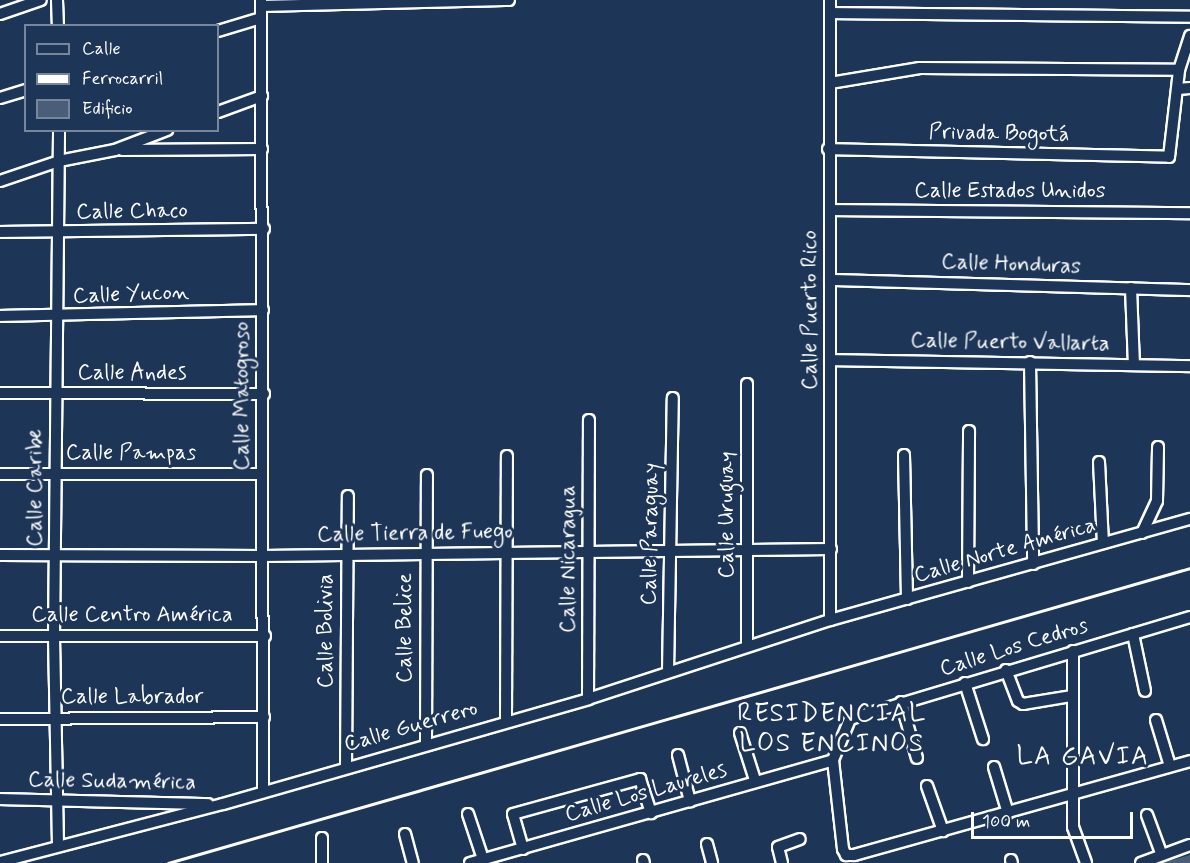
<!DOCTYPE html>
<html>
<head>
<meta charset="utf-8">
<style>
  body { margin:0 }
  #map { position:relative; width:1190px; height:863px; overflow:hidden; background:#1d3557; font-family:Mynerve,sans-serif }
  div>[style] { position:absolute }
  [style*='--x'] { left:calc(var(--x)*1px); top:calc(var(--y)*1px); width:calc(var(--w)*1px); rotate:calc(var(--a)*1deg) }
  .building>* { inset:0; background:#4a5d79 }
  .roads { filter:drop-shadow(2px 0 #fff) drop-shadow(-2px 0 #fff) drop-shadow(0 2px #fff) drop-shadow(0 -2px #fff) }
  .minor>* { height:10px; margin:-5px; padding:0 5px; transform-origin:5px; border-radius:5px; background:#1d3557 }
  .rail>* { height:3px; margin:-1.5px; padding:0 1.5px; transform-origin:1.5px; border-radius:1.5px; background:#fff }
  span { translate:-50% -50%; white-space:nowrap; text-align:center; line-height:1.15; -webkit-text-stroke:6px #1d3557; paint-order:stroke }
  .street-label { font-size:22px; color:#fff }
  .quarter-label { font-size:26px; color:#fff; letter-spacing:1.5px }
  .legend { position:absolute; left:24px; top:24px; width:195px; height:108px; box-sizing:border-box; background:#1d3557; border:2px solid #77869a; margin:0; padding:8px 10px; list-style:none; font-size:18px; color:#fff }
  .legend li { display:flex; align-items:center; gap:12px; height:30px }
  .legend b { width:30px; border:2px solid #77869a }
  .scale { position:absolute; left:971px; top:812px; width:162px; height:27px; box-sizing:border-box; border:3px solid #fff; border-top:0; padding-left:8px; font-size:18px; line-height:21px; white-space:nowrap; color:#fff; -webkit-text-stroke:4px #1d3557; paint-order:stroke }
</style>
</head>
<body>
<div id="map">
  <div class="building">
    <div style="clip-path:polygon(1190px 855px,1190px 863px,1165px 863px,1165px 862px)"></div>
  </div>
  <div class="roads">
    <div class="minor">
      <div style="--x:57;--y:0;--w:26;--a:88"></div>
      <div style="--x:261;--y:0;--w:792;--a:89.86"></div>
      <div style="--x:261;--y:6;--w:248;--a:-1.4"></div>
      <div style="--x:831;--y:13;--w:359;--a:0.6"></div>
      <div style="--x:0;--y:14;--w:43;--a:-18.9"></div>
      <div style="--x:218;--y:31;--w:45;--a:-16.8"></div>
      <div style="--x:830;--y:83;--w:91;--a:-9.5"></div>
      <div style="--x:920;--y:68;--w:259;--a:0.4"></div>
      <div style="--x:1177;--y:89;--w:13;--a:-4"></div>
      <div style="--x:0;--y:98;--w:27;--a:-17"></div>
      <div style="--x:218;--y:112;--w:47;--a:-20"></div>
      <div style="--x:828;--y:149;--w:341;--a:1.3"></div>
      <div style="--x:1169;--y:157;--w:88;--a:-83.4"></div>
      <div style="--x:1179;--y:70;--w:36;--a:-72"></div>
      <div style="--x:122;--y:150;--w:140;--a:-0.4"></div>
      <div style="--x:0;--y:181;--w:62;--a:-18.7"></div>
      <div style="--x:59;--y:161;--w:57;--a:-11.1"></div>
      <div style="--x:115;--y:150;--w:56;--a:-21"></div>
      <div style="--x:830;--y:210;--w:360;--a:0.5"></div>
      <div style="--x:0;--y:232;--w:264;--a:-0.7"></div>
      <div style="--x:830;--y:280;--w:360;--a:1.6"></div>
      <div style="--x:1131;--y:288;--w:77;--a:87.8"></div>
      <div style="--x:0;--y:316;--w:263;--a:-1.3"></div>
      <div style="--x:830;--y:360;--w:360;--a:1"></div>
      <div style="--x:1030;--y:362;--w:202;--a:89.1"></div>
      <div style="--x:0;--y:393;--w:264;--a:0.2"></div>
      <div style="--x:904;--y:455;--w:144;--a:88.8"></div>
      <div style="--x:1099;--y:462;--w:81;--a:87.2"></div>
      <div style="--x:0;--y:474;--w:262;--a:0"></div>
      <div style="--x:1142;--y:533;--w:35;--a:-65"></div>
      <div style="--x:1157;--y:501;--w:54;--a:-88.9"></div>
      <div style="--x:0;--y:555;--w:263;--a:0.2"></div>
      <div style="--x:263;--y:556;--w:568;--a:-0.71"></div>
      <div style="--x:968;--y:582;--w:151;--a:-89.6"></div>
      <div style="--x:1190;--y:617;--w:355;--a:163.3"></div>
      <div style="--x:850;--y:719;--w:44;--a:112.5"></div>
      <div style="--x:833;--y:760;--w:90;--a:83.6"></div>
      <div style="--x:843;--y:849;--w:7;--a:63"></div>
      <div style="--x:846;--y:855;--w:8;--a:0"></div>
      <div style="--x:854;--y:855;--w:349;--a:-15.6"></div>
      <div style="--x:830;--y:620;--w:620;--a:-90"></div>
      <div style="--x:1133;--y:634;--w:58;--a:78.1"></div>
      <div style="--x:0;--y:636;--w:265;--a:0"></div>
      <div style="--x:747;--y:646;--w:262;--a:-90"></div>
      <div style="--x:1073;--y:651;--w:176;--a:90"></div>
      <div style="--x:1073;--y:827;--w:38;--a:70"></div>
      <div style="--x:1006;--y:670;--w:33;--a:69"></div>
      <div style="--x:1018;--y:701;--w:6;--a:31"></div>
      <div style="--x:1023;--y:704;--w:50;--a:-9.3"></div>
      <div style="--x:668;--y:672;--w:274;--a:-89"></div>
      <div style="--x:965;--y:683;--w:59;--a:72.2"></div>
      <div style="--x:588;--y:699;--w:279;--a:-89.8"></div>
      <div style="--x:901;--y:702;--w:58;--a:74.1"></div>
      <div style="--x:0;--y:719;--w:264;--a:-0.4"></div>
      <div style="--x:506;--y:720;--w:264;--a:-89.8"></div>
      <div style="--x:1156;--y:720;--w:48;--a:73.1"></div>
      <div style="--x:740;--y:733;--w:49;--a:72.3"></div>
      <div style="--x:426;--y:745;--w:270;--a:-89.8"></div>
      <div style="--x:678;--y:755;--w:48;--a:75.4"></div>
      <div style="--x:346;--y:766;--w:270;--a:-89.6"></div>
      <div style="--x:994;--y:767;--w:48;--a:73.1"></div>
      <div style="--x:927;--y:786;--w:48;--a:70.4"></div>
      <div style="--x:0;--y:799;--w:208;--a:1.4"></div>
      <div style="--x:468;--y:814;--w:47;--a:71.6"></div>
      <div style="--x:1147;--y:815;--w:40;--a:69.8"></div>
      <div style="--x:405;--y:834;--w:30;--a:75"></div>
      <div style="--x:707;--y:844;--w:20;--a:75"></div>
      <div style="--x:58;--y:845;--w:209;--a:-91.1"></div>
      <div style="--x:54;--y:636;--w:506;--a:-89.43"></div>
      <div style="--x:523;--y:849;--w:36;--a:-106"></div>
      <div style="--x:513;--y:814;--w:132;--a:-15.4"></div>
      <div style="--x:640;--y:779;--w:36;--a:72"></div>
      <div style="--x:643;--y:860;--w:3;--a:72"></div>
      <div style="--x:1011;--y:860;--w:3;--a:72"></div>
      <div style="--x:0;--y:862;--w:230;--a:-14.6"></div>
      <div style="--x:223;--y:804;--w:380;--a:-16"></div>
      <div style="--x:588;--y:699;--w:255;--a:-18.1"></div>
      <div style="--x:830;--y:620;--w:374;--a:-15.7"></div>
      <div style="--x:322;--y:863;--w:25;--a:-90"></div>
      <div style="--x:470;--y:863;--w:377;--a:-15.8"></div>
      <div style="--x:782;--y:863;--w:16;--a:-104"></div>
      <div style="--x:778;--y:847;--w:23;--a:-20"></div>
      <div style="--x:1141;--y:863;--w:52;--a:-20.2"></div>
    </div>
  </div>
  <div class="rail">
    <div style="--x:168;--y:863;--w:1064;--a:-16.1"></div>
  </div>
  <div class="street-label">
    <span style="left:999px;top:134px;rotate:1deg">Privada Bogotá</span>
    <span style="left:1010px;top:192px">Calle Estados Unidos</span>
    <span style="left:132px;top:212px;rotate:-1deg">Calle Chaco</span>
    <span style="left:1011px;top:265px;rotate:2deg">Calle Honduras</span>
    <span style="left:131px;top:295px;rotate:-2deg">Calle Yucon</span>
    <span style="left:811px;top:310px;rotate:-90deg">Calle Puerto Rico</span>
    <span style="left:1010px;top:343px;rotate:1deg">Calle Puerto Vallarta</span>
    <span style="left:132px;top:374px">Calle Andes</span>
    <span style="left:243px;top:396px;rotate:-90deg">Calle Matogroso</span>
    <span style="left:131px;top:454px">Calle Pampas</span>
    <span style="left:36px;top:488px;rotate:-90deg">Calle Caribe</span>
    <span style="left:728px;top:515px;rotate:-90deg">Calle Uruguay</span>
    <span style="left:415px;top:534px;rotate:-1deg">Calle Tierra de Fuego</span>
    <span style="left:651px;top:534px;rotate:-89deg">Calle Paraguay</span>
    <span style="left:1005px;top:551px;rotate:-16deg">Calle Norte América</span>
    <span style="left:569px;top:559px;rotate:-90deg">Calle Nicaragua</span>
    <span style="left:132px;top:616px">Calle Centro América</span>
    <span style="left:406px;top:628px;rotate:-90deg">Calle Belice</span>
    <span style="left:327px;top:631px;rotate:-90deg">Calle Bolivia</span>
    <span style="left:1014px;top:648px;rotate:-17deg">Calle Los Cedros</span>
    <span style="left:132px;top:698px">Calle Labrador</span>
    <span style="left:411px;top:727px;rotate:-16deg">Calle Guerrero</span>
    <span style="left:112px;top:782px;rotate:1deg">Calle Sudamérica</span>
    <span style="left:646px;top:793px;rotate:-16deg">Calle Los Laureles</span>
  </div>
  <div class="quarter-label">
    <span style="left:832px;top:730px">RESIDENCIAL<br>LOS ENCINOS</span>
    <span style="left:1083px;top:758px">LA GAVIA</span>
  </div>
  <ul class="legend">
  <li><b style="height:8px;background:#1d3557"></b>Calle</li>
  <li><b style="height:8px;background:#fff"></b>Ferrocarril</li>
  <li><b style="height:16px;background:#4a5d79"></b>Edificio</li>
  </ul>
  <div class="scale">100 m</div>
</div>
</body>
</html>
